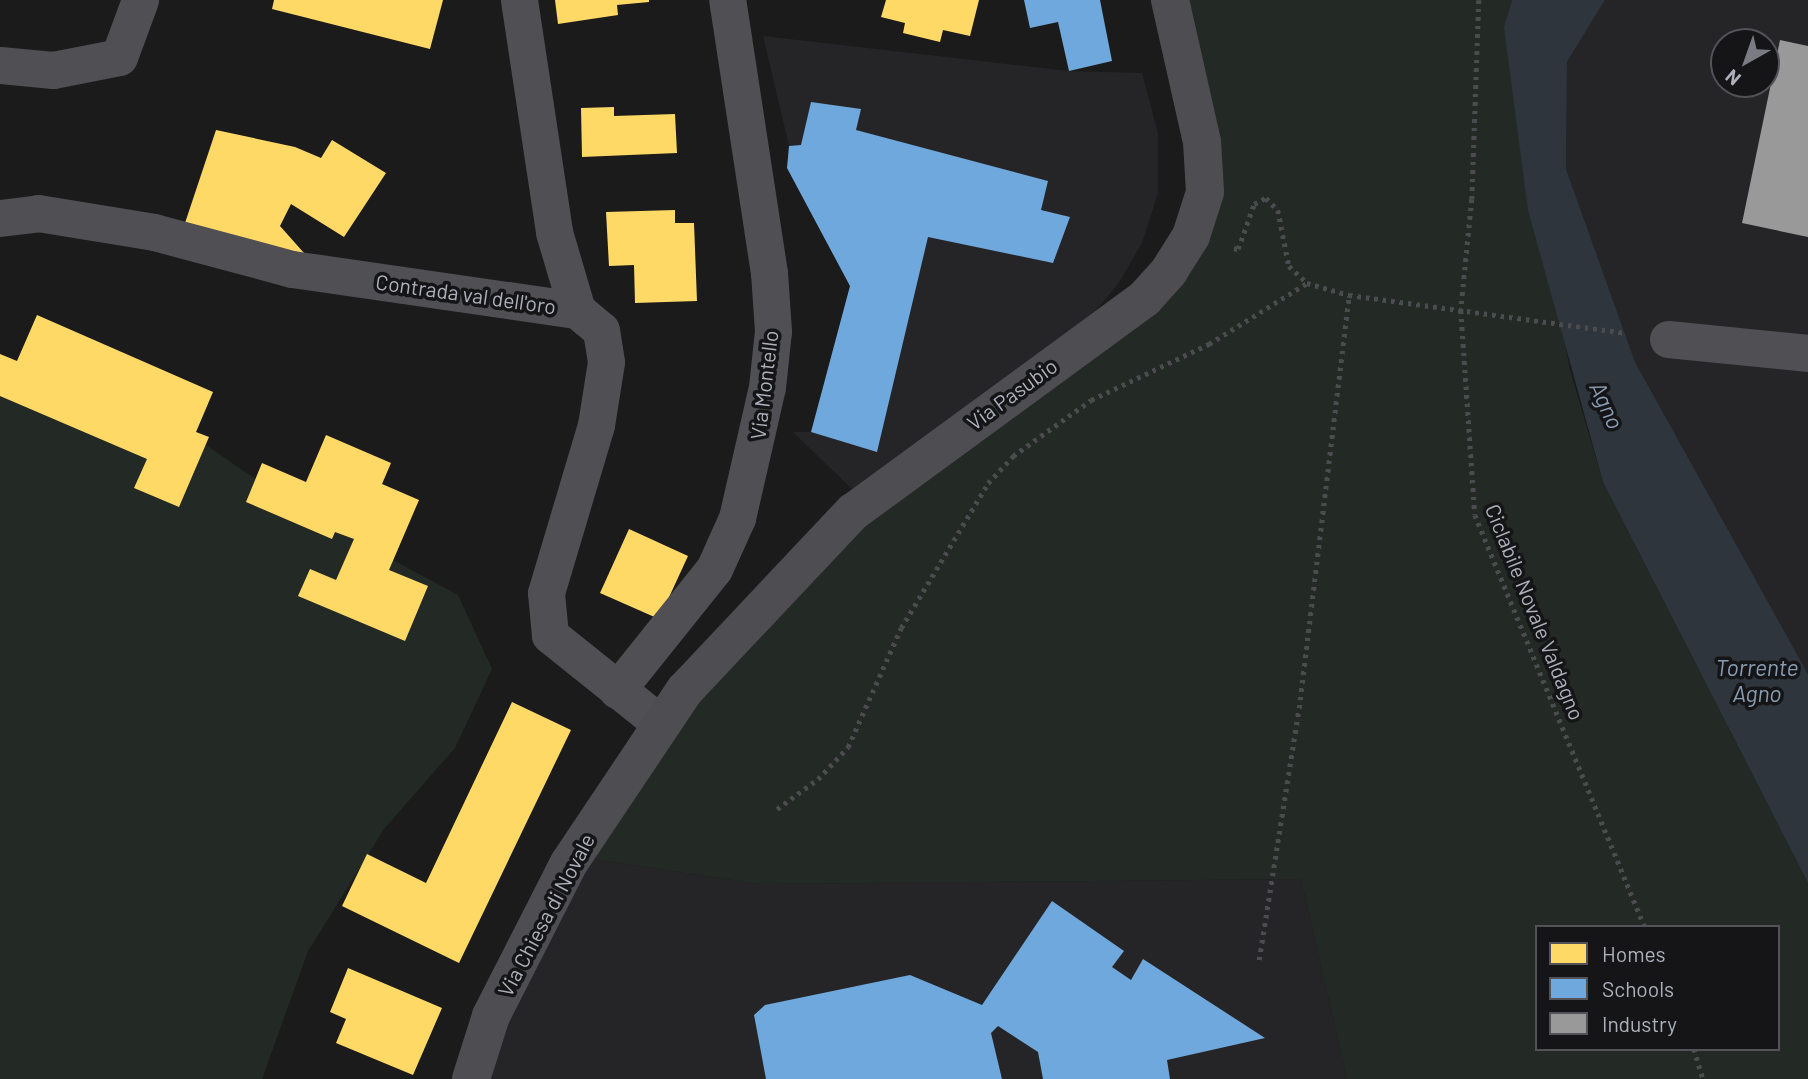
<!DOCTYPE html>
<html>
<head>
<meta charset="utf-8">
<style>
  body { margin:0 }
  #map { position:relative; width:1808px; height:1079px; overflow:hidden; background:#1b1b1b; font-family:Barlow,sans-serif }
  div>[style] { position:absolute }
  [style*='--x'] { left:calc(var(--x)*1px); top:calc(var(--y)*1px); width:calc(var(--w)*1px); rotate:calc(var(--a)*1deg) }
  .built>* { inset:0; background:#252527 }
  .green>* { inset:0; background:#232a25 }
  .water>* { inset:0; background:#2f353d }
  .homes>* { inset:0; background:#ffd966 }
  .schools>* { inset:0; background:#6fa8dc }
  .industry>* { inset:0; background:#999 }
  .path>* { height:4.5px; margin-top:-2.25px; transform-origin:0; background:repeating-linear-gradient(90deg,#4b4c4f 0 3.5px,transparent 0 8.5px) }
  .street>* { height:37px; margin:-18.5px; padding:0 18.5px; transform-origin:18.5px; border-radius:18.5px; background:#505054 }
  .secondary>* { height:38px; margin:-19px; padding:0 19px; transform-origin:19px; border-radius:19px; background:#4e4e52 }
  span { translate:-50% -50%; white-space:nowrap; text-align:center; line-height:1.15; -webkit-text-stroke:7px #151517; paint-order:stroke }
  .street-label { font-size:21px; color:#aeb1bb }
  .water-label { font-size:23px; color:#889db3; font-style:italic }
  .legend { position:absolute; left:1535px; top:925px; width:245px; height:126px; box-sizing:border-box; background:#151517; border:2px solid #525359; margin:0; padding:9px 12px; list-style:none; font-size:21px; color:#aeb1bb }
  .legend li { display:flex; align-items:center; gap:14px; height:35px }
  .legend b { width:35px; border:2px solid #525359 }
  .north { position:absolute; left:1710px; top:28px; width:70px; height:70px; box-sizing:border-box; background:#151517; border:2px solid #525359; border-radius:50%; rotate:220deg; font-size:19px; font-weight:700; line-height:28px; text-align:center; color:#aeb1bb }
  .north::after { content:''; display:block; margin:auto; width:24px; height:32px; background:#7b7c83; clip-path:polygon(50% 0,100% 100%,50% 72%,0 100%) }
</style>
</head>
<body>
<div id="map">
  <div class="built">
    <div style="clip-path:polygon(evenodd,1605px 0,1808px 0,1808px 674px,1635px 362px,1566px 169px,1567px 62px,1605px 0,1724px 42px,1766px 42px,1766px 84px,1724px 84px,1724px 42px)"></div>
    <div style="clip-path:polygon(763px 36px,1069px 71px,1142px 73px,1158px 133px,1158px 193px,1142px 243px,1118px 284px,1086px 322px,857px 494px,793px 432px,811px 432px,850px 286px,787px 168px,789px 146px)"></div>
    <div style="clip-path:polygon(581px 857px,759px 884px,1301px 879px,1347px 1079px,480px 1079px)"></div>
  </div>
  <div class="green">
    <div style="clip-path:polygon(evenodd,1168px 0,1512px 0,1504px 27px,1570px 370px,1603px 482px,1808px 883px,1808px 1079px,1347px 1079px,1301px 879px,759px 884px,581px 857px,654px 736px,828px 547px,1140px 308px,1188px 233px,1193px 82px,1168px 0,1537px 927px,1778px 927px,1778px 1049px,1537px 1049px,1537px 927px)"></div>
    <div style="clip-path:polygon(0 381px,190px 434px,300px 510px,458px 595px,492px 669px,455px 748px,384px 829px,308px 951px,262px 1079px,0 1079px)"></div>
  </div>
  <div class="water">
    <div style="clip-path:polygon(1512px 0,1605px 0,1567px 62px,1566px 169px,1635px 362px,1808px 674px,1808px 883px,1603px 482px,1528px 210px,1504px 27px)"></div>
  </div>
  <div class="homes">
    <div style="clip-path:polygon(274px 0,443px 0,430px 49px,272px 9px)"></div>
    <div style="clip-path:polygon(555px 0,649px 0,649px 2px,617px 5px,618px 15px,558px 24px)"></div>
    <div style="clip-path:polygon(886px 0,979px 0,970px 36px,943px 30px,940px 42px,903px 33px,905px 23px,881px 17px)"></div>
    <div style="clip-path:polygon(614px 107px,614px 116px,675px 114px,677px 153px,582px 157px,581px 108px)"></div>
    <div style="clip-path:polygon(216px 130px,295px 147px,321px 158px,332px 140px,386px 173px,344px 237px,291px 204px,280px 226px,312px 262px,185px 223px)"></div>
    <div style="clip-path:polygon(675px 210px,675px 223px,694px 223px,697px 301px,635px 303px,634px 265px,609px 266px,606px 212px)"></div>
    <div style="clip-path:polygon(37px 315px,213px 392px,196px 432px,209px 437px,179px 507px,134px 488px,147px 459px,0 396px,0 354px,17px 361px)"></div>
    <div style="clip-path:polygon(326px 435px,391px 463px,382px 484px,419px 500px,389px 570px,428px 586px,405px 641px,298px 596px,310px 569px,336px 580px,354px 539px,335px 532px,332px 539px,246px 502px,262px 463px,306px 482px)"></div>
    <div style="clip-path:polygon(629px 529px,688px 556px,659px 619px,600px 593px)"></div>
    <div style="clip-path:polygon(512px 702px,571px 730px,459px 963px,342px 906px,367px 854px,426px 883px)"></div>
    <div style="clip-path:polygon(348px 968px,442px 1008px,413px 1075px,336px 1043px,346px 1019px,330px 1012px)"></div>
  </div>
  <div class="schools">
    <div style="clip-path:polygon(1024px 0,1100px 0,1112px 61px,1069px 71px,1058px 22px,1030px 28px)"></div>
    <div style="clip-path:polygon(811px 102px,861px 109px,856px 130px,1048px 181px,1041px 210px,1070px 217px,1053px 263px,928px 237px,877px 452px,811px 432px,850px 286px,787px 168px,789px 146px,801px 145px)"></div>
    <div style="clip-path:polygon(1052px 901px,1124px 951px,1112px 967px,1131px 980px,1143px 959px,1265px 1038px,1167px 1060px,1170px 1079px,1043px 1079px,1038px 1052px,998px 1026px,991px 1033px,1002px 1079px,766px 1079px,754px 1015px,765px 1005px,910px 975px,982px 1005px)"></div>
  </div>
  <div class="industry">
    <div style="clip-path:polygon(1780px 40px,1808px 46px,1808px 237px,1742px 223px)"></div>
  </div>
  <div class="path">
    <div style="--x:1479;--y:0;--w:199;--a:92"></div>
    <div style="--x:1472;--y:199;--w:112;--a:95.7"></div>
    <div style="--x:1461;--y:310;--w:205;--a:86.1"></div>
    <div style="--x:1475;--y:515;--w:446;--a:67.6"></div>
    <div style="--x:1234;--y:248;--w:4;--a:14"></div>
    <div style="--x:1238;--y:249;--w:48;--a:-70.4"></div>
    <div style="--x:1254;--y:204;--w:13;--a:-27"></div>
    <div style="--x:1266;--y:198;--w:17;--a:45"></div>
    <div style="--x:1278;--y:210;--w:57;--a:78.9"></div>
    <div style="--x:1289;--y:266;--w:25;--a:43"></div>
    <div style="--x:1307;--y:283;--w:44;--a:15.9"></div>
    <div style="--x:1349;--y:295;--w:280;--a:7.8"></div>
    <div style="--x:777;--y:809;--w:51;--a:-36.2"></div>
    <div style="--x:818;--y:779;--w:44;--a:-46.8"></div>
    <div style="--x:848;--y:747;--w:130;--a:-66"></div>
    <div style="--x:901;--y:628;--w:169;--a:-59"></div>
    <div style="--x:988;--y:483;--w:37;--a:-47"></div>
    <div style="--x:1013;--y:456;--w:96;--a:-35.7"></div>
    <div style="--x:1091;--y:400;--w:131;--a:-25.4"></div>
    <div style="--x:1209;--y:344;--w:115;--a:-31.9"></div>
    <div style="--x:1259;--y:960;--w:263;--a:-81"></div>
    <div style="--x:1300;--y:700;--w:408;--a:-83.1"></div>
    <div style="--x:1694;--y:1049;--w:31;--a:73"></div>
  </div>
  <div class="street">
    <div style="--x:519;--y:0;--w:235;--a:81.4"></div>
    <div style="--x:554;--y:232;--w:81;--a:73.6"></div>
    <div style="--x:0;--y:65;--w:53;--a:5.4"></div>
    <div style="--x:53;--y:70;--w:67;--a:-11.1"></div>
    <div style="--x:119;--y:57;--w:61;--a:-69.8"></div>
    <div style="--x:0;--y:218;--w:38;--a:-7"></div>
    <div style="--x:38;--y:213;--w:118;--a:9.3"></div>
    <div style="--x:154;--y:232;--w:143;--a:15"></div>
    <div style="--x:292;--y:269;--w:288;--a:8.2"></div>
    <div style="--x:577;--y:310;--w:31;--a:40"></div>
    <div style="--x:601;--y:330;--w:32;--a:81"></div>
    <div style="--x:606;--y:362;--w:64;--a:99"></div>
    <div style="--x:596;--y:425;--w:175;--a:106.6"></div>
    <div style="--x:546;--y:593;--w:42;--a:84.6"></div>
    <div style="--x:550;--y:635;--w:142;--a:38.7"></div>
    <div style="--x:1668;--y:339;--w:141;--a:5.7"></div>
    <div style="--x:617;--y:690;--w:155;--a:-51.3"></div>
    <div style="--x:714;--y:569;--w:56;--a:-65.7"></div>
    <div style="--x:737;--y:518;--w:134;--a:-77.1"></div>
    <div style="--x:767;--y:387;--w:56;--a:-83.9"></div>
    <div style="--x:773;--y:331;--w:58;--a:-93.9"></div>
    <div style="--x:769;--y:273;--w:276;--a:-98.7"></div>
  </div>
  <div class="secondary">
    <div style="--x:471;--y:1079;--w:66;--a:-72.4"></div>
    <div style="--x:491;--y:1016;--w:172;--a:-63"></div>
    <div style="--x:569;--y:863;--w:208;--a:-56.2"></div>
    <div style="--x:685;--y:690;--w:245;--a:-46.7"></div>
    <div style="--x:853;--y:512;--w:362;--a:-36.2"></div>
    <div style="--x:1145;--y:298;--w:36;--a:-48"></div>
    <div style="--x:1169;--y:271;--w:41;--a:-57.8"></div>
    <div style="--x:1191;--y:236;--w:46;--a:-72.3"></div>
    <div style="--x:1205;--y:192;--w:50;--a:-93.4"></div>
    <div style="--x:1202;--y:142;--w:146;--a:-102.7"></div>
  </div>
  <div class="street-label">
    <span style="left:466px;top:294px;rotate:8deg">Contrada val dell'oro</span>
    <span style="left:764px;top:385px;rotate:-83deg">Via Montello</span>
    <span style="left:1012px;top:394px;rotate:-36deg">Via Pasubio</span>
    <span style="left:1535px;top:612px;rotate:68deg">Ciclabile Novale Valdagno</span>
    <span style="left:546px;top:915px;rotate:-62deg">Via Chiesa di Novale</span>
  </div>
  <div class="water-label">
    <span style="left:1607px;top:405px;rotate:65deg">Agno</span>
    <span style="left:1757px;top:680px">Torrente<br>Agno</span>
  </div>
  <ul class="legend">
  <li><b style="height:19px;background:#ffd966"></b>Homes</li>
  <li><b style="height:19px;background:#6fa8dc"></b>Schools</li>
  <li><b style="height:19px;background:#999"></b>Industry</li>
  </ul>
  <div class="north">N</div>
</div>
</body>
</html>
